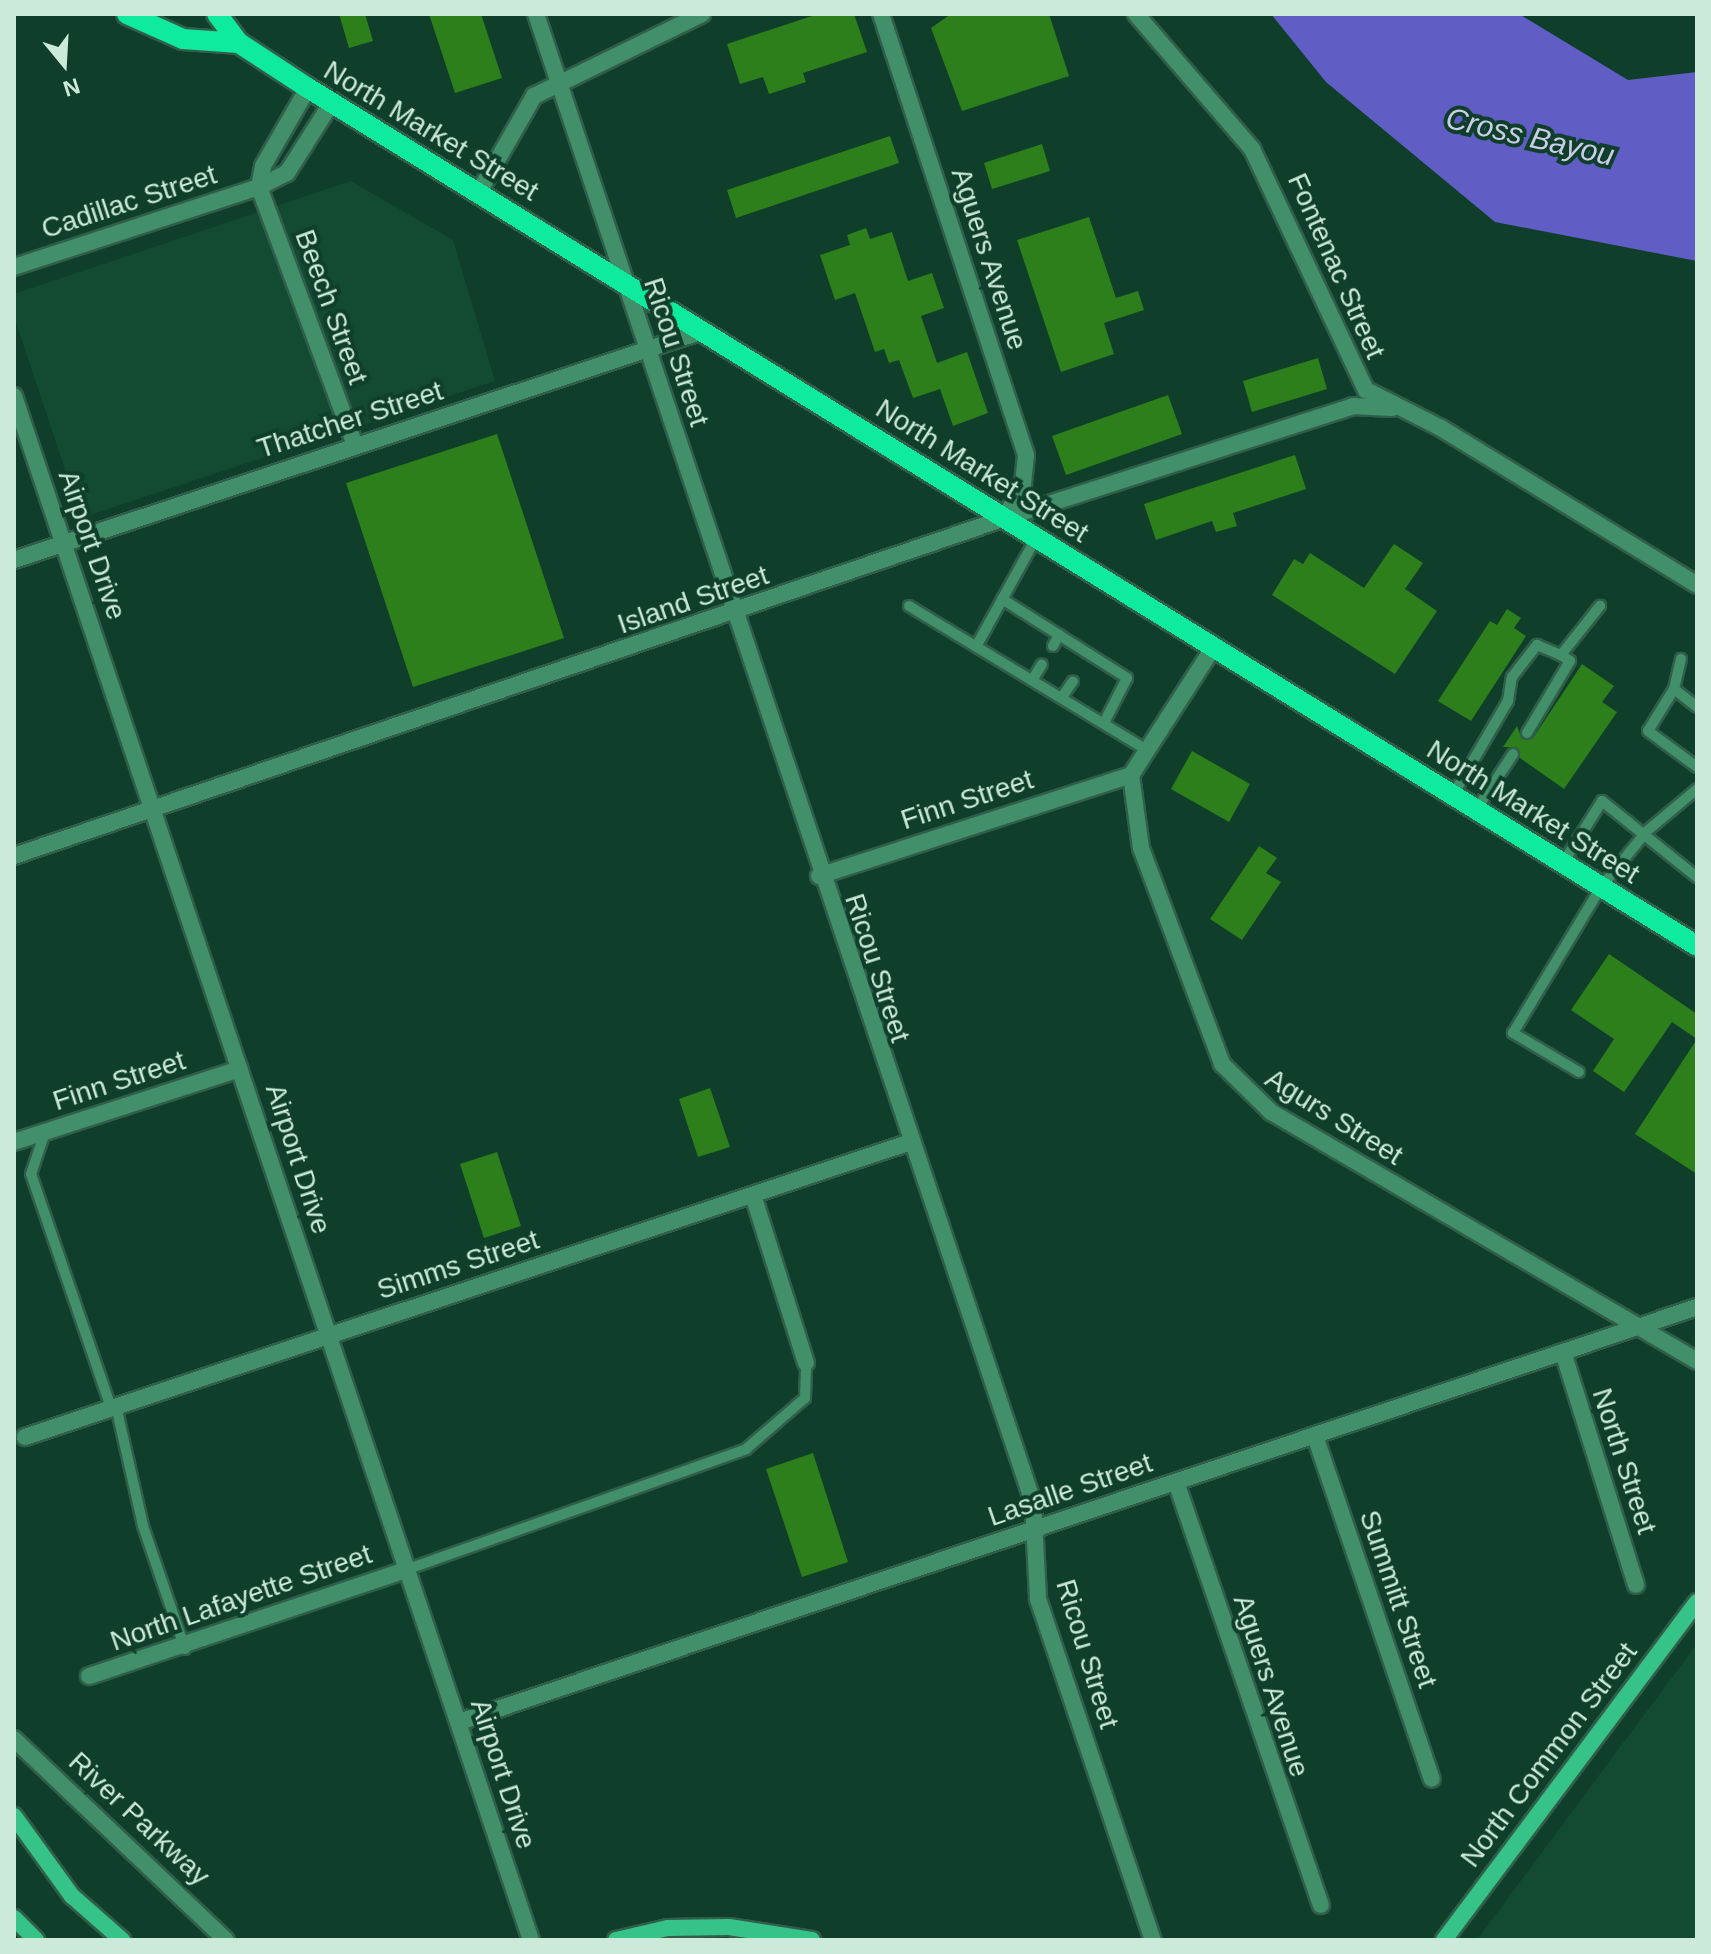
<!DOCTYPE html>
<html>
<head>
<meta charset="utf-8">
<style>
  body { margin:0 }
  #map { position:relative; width:1711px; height:1954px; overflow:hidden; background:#0f3f2a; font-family:Helvetica,sans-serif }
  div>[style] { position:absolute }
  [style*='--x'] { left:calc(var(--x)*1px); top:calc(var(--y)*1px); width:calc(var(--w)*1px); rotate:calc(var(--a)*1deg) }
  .built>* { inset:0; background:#124a32 }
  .water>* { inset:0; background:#605ec5 }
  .building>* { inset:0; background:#2c7f1a }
  .roads { filter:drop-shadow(2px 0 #315e4a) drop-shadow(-2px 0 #315e4a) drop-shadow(0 2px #315e4a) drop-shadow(0 -2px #315e4a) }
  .service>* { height:10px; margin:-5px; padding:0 5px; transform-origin:5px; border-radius:5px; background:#41906a }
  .minor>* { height:16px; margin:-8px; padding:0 8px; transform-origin:8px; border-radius:8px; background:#41906a }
  .tertiary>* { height:16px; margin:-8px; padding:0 8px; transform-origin:8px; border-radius:8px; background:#41906a }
  .secondary>* { height:16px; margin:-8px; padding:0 8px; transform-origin:8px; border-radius:8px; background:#35c387 }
  .primary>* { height:20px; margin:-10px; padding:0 10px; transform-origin:10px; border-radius:10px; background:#0eea9e }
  span { translate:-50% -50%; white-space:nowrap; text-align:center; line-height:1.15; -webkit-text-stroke:8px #0f3f2a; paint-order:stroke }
  .street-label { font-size:28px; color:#ccead9 }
  .water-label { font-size:30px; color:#cacde7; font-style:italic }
  .frame { position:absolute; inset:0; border:16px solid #ccead9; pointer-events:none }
  .north { position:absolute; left:24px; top:24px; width:80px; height:80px; -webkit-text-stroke:6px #0f3f2a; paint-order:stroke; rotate:162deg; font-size:22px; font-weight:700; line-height:32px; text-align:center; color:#ccead9 }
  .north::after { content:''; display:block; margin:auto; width:28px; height:36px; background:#ccead9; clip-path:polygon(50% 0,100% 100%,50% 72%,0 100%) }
</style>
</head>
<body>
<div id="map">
  <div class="built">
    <div style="clip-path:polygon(351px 181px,453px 240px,495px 381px,81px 518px,14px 317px,14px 294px)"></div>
    <div style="clip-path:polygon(1697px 1644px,1697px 1940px,1477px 1940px,1617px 1751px)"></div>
  </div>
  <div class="water">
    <div style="clip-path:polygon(1271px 14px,1519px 14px,1628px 80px,1697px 72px,1697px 261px,1495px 222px,1326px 82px)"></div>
  </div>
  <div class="building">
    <div style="clip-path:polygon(339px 14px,365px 14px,373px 41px,349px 48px)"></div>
    <div style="clip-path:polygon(429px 14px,481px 14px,502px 78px,455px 93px)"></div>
    <div style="clip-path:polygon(818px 14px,854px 14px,867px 52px,803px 73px,806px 82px,769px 94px,763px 77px,740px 84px,727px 44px)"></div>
    <div style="clip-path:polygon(951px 14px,1049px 14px,1069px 76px,962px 111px,931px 28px)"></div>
    <div style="clip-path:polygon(890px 136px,899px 163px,736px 218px,727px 190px)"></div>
    <div style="clip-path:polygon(1042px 144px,1050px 171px,992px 189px,984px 163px)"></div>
    <div style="clip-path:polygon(1089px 217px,1116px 298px,1138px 291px,1144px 310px,1104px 323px,1114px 354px,1061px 372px,1017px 240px)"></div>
    <div style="clip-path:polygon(866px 228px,870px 239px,892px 232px,908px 281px,932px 273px,944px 308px,921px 316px,937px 363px,967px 352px,988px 413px,953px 426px,940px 389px,913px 398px,899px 360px,889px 363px,884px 349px,875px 352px,855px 293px,835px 300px,820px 255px,850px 245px,847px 235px)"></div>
    <div style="clip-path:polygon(1318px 358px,1327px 389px,1252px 412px,1243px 381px)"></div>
    <div style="clip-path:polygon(1168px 395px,1182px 434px,1066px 475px,1052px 436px)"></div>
    <div style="clip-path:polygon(497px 434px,564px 638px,413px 687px,346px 483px)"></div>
    <div style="clip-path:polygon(1295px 455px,1306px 489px,1233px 513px,1237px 526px,1216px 532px,1212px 521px,1156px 540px,1144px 504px)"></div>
    <div style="clip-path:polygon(1394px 544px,1423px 563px,1405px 589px,1437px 611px,1395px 674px,1272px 595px,1294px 559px,1303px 564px,1310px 553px,1364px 588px)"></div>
    <div style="clip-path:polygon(1507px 609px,1521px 618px,1514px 628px,1526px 636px,1471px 721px,1438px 701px,1490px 621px,1497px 625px)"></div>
    <div style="clip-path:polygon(1582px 664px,1614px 686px,1602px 702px,1617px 712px,1564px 789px,1520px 758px,1518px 748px,1503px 747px,1517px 726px,1522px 739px,1533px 738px)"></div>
    <div style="clip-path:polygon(1192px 751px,1250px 784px,1229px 822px,1171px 789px)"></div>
    <div style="clip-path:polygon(1259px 846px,1277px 858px,1266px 873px,1281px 882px,1242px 940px,1210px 919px)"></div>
    <div style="clip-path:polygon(1609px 954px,1697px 1014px,1697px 1174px,1635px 1134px,1697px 1039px,1672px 1022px,1624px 1092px,1593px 1071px,1614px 1039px,1571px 1010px)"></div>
    <div style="clip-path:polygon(710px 1088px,730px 1147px,698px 1157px,679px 1099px)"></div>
    <div style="clip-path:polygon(497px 1152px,521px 1226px,484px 1238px,460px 1164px)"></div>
    <div style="clip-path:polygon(813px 1453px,848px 1562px,802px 1577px,766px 1469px)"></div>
  </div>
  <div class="roads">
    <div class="service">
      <div style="--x:1002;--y:599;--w:148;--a:32.3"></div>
      <div style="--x:1127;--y:678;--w:51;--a:117.1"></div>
      <div style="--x:909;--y:606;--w:278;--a:31.2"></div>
      <div style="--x:977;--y:645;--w:122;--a:-61.1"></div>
      <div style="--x:1053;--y:646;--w:13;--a:-61"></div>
      <div style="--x:1033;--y:679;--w:17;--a:-59"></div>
      <div style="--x:1674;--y:689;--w:31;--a:-77"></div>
      <div style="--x:1062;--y:697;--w:19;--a:-55"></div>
      <div style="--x:1697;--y:707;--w:29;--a:-142"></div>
      <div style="--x:1674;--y:689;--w:49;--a:121.8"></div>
      <div style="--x:1648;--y:731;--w:61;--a:36.3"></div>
      <div style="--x:1527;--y:733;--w:84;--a:-59.2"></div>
      <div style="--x:1570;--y:661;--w:11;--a:-146"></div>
      <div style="--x:1453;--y:795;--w:109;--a:-59.7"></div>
      <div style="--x:1508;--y:701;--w:24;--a:-81"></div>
      <div style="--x:1512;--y:677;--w:41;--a:-52"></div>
      <div style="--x:1537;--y:645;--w:26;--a:23"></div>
      <div style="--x:1561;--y:655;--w:63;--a:-51.5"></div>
      <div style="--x:1476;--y:810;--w:67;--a:-56.5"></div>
      <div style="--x:1563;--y:863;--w:73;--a:-57.8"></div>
      <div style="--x:1602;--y:801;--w:122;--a:38.7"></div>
      <div style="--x:1579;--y:1072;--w:77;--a:-149.4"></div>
      <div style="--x:1513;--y:1033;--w:170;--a:-58.9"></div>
      <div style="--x:1601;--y:887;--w:72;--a:-50.6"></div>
      <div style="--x:1647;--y:831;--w:65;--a:-40"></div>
      <div style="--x:45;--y:1132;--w:44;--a:108.4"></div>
      <div style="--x:31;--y:1174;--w:247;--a:71.1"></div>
      <div style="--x:116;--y:1406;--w:123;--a:77.3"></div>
      <div style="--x:143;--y:1526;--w:130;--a:71.1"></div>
      <div style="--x:408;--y:1569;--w:359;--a:-19.5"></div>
      <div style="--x:746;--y:1449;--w:78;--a:-40.8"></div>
      <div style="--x:805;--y:1398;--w:35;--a:-88"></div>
    </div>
    <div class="minor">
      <div style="--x:536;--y:14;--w:1569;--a:71.53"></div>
      <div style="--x:1033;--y:1502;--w:97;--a:87"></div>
      <div style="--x:1038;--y:1599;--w:360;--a:71.4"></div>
      <div style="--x:881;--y:14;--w:464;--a:71.8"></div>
      <div style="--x:1026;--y:455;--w:29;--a:96"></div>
      <div style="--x:1023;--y:484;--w:38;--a:118"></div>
      <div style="--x:1136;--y:14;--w:178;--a:49.3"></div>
      <div style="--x:1252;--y:149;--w:267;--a:64.7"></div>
      <div style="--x:1366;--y:390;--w:84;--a:26.9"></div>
      <div style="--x:1441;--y:428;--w:300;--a:31.5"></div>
      <div style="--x:259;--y:187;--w:275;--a:69.6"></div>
      <div style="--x:259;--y:187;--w:21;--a:-79"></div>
      <div style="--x:263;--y:166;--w:90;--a:-60"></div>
      <div style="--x:479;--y:192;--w:111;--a:-60.2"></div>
      <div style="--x:534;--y:96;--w:187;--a:-26"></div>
      <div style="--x:14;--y:267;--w:258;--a:-18.1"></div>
      <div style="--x:259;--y:187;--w:31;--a:-27"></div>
      <div style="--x:287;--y:173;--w:84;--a:-57.6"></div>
      <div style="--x:14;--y:560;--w:726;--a:-18.39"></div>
      <div style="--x:1213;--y:648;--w:151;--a:122.8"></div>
      <div style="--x:1131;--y:775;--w:74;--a:82.2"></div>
      <div style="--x:1141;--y:848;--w:231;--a:69.4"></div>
      <div style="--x:1222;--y:1064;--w:69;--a:44.4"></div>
      <div style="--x:1271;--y:1112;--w:493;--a:30.3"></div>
      <div style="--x:14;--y:856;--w:1047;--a:-18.83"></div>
      <div style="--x:1005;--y:518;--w:366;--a:-17.8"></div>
      <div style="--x:1353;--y:406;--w:39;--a:3"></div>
      <div style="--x:819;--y:876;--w:328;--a:-17.9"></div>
      <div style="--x:14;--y:1142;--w:237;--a:-17.9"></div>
      <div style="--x:753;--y:1195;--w:176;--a:72.5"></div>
      <div style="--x:1563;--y:1352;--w:244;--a:72.6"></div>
      <div style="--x:1315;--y:1436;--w:362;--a:71.2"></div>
      <div style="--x:25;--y:1437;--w:931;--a:-18.42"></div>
      <div style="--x:1176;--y:1482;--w:447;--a:71.1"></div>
      <div style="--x:89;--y:1676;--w:336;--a:-18.5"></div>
      <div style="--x:459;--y:1722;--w:1306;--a:-18.53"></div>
    </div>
    <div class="tertiary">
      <div style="--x:14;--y:396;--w:1628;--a:71.49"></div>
      <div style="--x:14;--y:1739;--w:292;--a:43.5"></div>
    </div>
    <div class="secondary">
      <div style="--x:14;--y:1816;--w:99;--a:54.1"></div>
      <div style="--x:72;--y:1896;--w:67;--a:41.3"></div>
      <div style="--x:14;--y:1918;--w:31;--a:45"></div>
      <div style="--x:616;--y:1940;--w:53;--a:-13"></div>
      <div style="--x:668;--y:1928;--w:61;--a:-0.9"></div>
      <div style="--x:729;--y:1927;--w:84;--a:8.9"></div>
      <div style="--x:1444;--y:1940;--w:422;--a:-53.2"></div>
    </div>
    <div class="primary">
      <div style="--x:127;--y:14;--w:61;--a:24.1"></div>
      <div style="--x:183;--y:39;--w:56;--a:4.1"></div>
      <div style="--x:217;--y:14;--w:36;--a:53"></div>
      <div style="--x:239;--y:43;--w:82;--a:33.1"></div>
      <div style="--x:308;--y:88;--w:1633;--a:31.7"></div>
    </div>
  </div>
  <div class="street-label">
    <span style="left:431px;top:131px;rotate:31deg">North Market Street</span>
    <span style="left:129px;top:202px;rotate:-18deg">Cadillac Street</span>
    <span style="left:989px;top:259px;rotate:72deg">Aguers Avenue</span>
    <span style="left:1336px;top:266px;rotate:66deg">Fontenac Street</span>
    <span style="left:331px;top:307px;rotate:70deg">Beech Street</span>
    <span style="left:676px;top:352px;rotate:72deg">Ricou Street</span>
    <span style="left:350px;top:420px;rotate:-18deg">Thatcher Street</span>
    <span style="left:982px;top:471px;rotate:32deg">North Market Street</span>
    <span style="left:92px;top:545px;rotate:71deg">Airport Drive</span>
    <span style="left:693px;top:600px;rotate:-19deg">Island Street</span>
    <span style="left:967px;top:800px;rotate:-18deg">Finn Street</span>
    <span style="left:1533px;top:812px;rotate:32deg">North Market Street</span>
    <span style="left:877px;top:968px;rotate:72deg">Ricou Street</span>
    <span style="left:119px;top:1081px;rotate:-18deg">Finn Street</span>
    <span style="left:1334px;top:1117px;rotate:32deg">Agurs Street</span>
    <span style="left:298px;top:1159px;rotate:72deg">Airport Drive</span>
    <span style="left:458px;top:1265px;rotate:-18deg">Simms Street</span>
    <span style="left:1624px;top:1461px;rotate:72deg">North Street</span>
    <span style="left:1070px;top:1490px;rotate:-19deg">Lasalle Street</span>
    <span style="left:241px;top:1598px;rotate:-19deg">North Lafayette Street</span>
    <span style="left:1398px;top:1599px;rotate:71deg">Summitt Street</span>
    <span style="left:1087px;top:1654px;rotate:73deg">Ricou Street</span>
    <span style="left:1271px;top:1686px;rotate:72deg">Aguers Avenue</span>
    <span style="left:1549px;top:1755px;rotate:-53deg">North Common Street</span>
    <span style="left:503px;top:1774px;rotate:72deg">Airport Drive</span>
    <span style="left:139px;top:1819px;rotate:43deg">River Parkway</span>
  </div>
  <div class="water-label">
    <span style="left:1530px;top:137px;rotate:13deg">Cross Bayou</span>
  </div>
  <div class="frame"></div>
  <div class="north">N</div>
</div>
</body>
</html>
